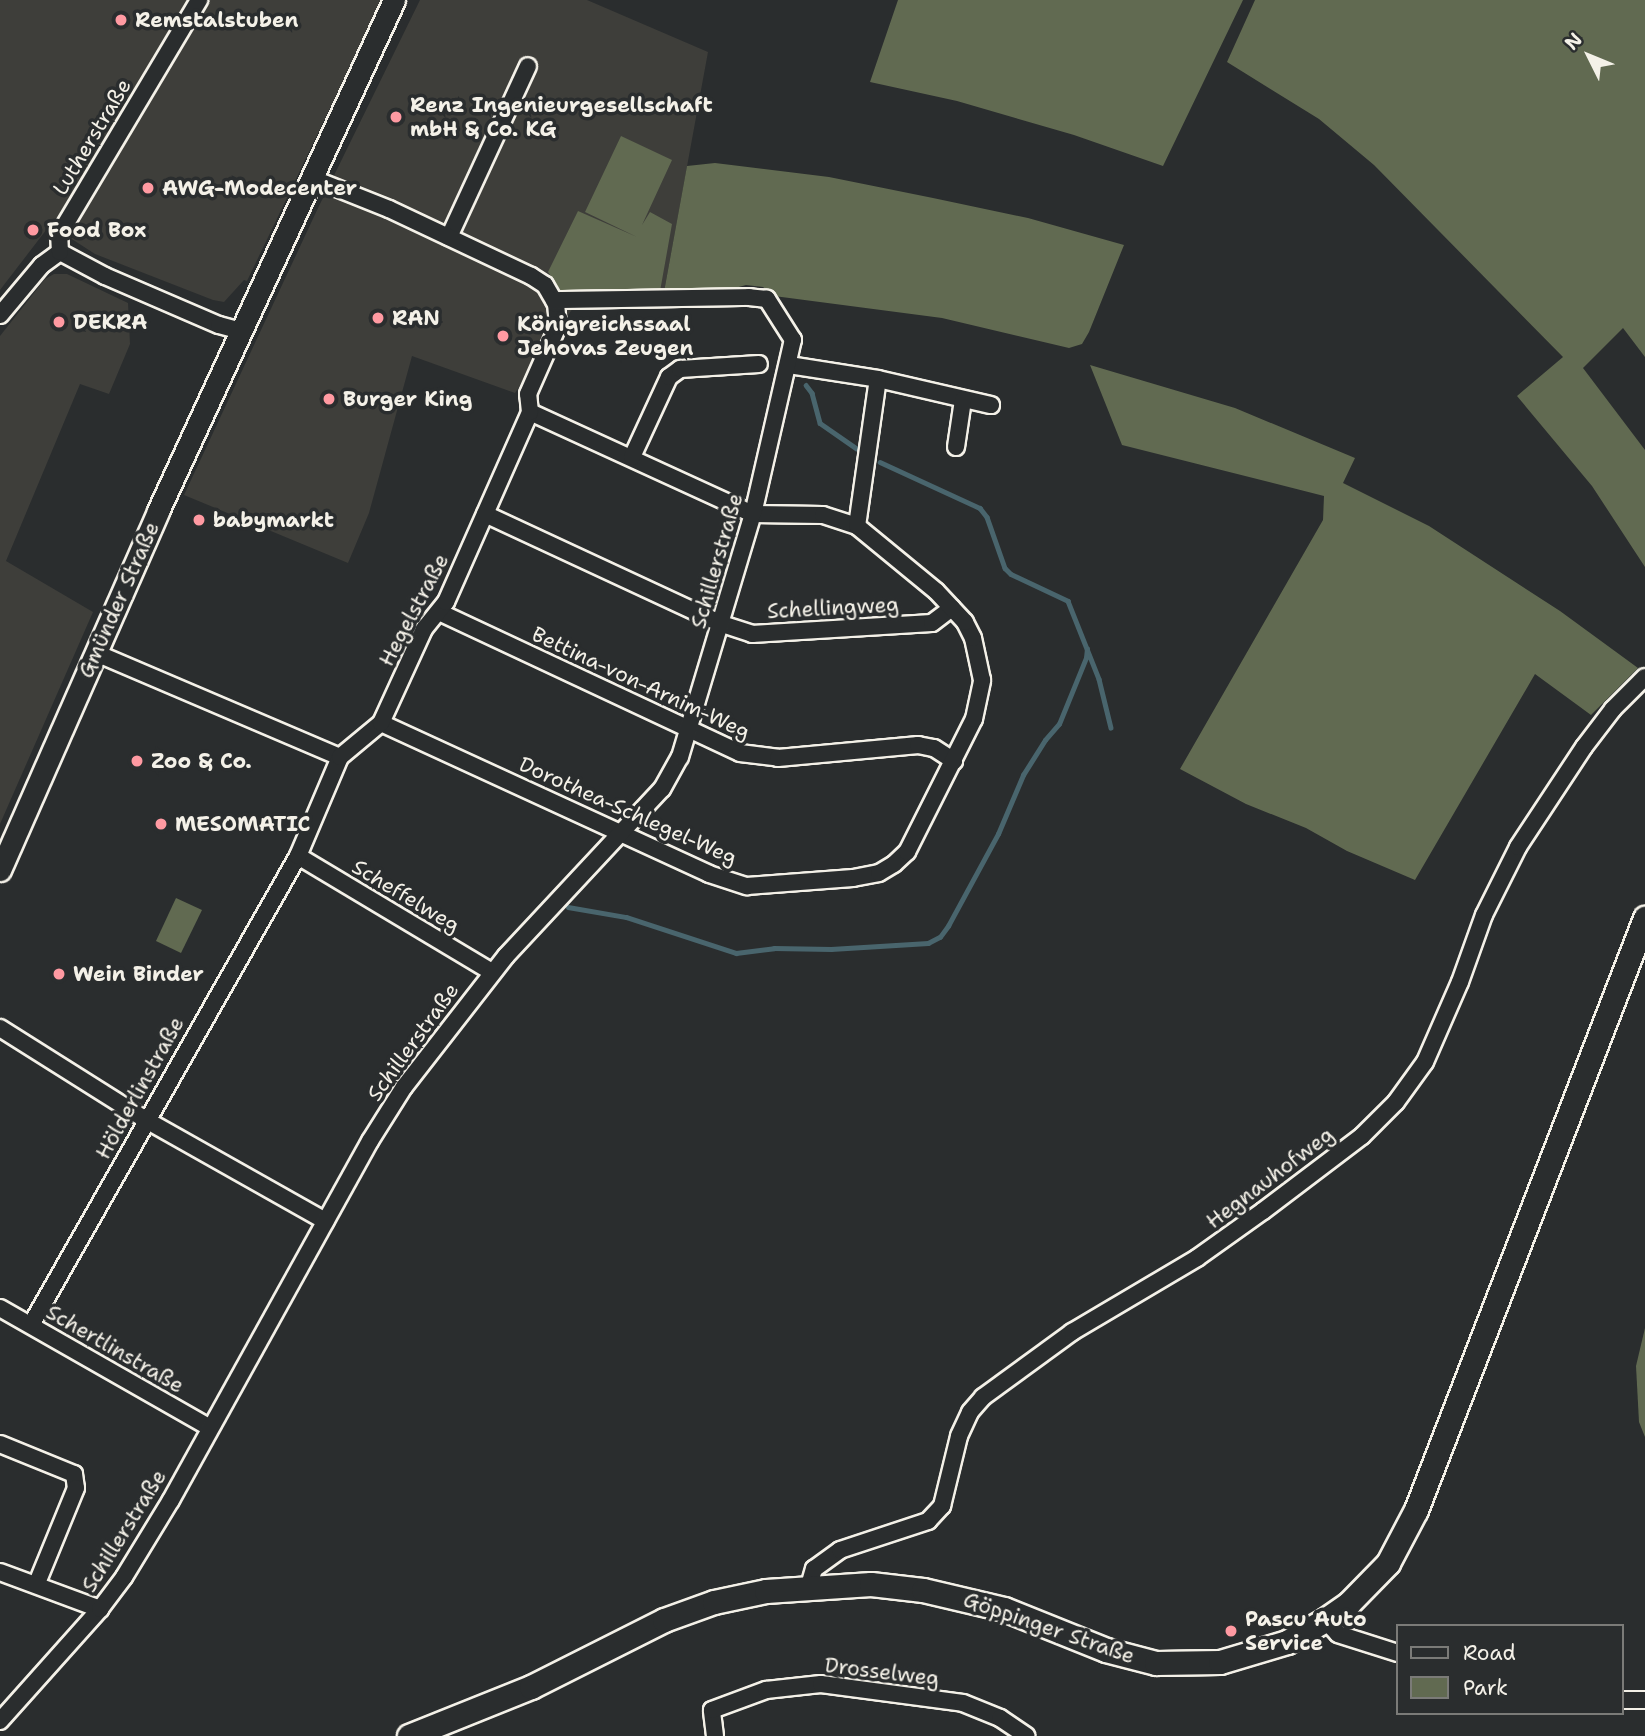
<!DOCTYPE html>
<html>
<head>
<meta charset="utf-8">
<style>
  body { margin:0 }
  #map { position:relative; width:1645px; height:1736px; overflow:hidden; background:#2a2d2e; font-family:"Shantell Sans",sans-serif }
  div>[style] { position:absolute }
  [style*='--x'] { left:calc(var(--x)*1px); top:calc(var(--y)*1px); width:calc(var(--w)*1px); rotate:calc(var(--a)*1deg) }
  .built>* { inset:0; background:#3e3e3a }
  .green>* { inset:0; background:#616a51 }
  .stream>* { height:4.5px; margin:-2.25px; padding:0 2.25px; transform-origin:2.25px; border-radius:2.25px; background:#49656d }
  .roads { filter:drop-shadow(2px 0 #f4f1e8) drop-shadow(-2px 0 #f4f1e8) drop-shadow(0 2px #f4f1e8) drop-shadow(0 -2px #f4f1e8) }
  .minor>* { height:16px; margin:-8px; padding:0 8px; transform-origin:8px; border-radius:8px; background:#2a2d2e }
  .tertiary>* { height:21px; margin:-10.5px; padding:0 10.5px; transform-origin:10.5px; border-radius:10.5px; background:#2a2d2e }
  .secondary>* { height:23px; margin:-11.5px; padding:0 11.5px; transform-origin:11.5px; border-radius:11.5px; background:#2a2d2e }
  .dots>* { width:19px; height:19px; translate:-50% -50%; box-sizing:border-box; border:4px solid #2a2d2e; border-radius:50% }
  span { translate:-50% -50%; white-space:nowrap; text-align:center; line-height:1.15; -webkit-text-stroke:7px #2a2d2e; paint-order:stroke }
  .poi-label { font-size:21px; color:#f4f1e8; font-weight:700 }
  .left { translate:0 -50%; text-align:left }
  .street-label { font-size:21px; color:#f4f1e8 }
  .legend { position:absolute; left:1396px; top:1624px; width:228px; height:91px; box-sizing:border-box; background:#2a2d2e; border:2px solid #7b7b78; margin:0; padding:9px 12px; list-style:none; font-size:21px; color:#f4f1e8 }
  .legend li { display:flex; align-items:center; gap:14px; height:35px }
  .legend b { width:35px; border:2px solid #7b7b78 }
  .north { position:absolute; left:1554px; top:21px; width:70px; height:70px; -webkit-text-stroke:5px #2a2d2e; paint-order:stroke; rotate:313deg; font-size:19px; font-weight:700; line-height:28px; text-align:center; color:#f4f1e8 }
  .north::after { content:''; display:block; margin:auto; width:24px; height:32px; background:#f4f1e8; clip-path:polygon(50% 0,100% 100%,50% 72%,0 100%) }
</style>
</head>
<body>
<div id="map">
  <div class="built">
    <div style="clip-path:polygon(0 0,382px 0,247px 281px,244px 280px,224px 302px,213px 300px,95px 254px,50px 225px,0 290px)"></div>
    <div style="clip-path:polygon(420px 0,587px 0,708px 52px,664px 292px,573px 308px,515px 393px,412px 356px,369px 513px,348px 563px,184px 495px,318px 208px)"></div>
    <div style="clip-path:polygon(54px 274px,67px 274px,128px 303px,130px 344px,109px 394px,80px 384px,6px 561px,93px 612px,0 824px,0 336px,45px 279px)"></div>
  </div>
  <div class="green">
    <div style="clip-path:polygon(898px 0,1243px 0,1163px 166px,1074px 135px,957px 101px,870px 82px)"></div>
    <div style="clip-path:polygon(1255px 0,1645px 0,1645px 357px,1623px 328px,1583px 368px,1645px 450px,1645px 567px,1592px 486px,1517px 396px,1563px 357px,1374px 165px,1319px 119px,1227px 62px)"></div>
    <div style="clip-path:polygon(621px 136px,672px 160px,642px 225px,650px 212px,672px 224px,659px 297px,590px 296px,561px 291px,548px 272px,578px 211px,637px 237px,585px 212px)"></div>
    <div style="clip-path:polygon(715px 163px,829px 177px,933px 198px,1028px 218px,1124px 245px,1089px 332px,1082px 344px,1069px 348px,942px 318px,774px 296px,763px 287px,746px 285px,717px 293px,664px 292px,687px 166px)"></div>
    <div style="clip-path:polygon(1090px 365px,1235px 408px,1355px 458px,1343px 483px,1429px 526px,1560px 611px,1638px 668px,1591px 715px,1535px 674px,1415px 880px,1347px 851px,1306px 828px,1246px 804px,1180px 769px,1323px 520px,1324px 496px,1122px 445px)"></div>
    <div style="clip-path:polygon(176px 898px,202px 910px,181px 953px,156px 941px)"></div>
    <div style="clip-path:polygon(1645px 1328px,1645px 1437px,1639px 1422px,1636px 1366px)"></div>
  </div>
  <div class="stream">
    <div style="--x:806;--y:385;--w:10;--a:53"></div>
    <div style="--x:812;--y:393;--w:31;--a:75"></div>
    <div style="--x:820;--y:423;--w:44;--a:34.8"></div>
    <div style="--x:880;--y:462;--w:110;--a:24.7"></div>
    <div style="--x:980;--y:508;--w:11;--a:52"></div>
    <div style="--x:987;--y:517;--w:54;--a:70.6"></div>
    <div style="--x:1005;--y:568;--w:8;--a:45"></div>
    <div style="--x:1011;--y:574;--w:63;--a:25.3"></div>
    <div style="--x:1068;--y:601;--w:84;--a:68.3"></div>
    <div style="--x:1099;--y:679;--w:50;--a:76.2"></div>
    <div style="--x:568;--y:907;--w:59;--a:9.8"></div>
    <div style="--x:626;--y:917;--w:116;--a:18.1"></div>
    <div style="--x:736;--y:953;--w:38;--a:-7"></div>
    <div style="--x:774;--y:948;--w:57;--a:1"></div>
    <div style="--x:831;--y:949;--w:97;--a:-3.5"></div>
    <div style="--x:928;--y:943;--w:13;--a:-27"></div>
    <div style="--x:940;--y:937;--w:14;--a:-54"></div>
    <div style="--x:948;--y:926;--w:105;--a:-61.5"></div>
    <div style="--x:998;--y:834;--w:64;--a:-67"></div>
    <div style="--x:1023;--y:775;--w:41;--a:-57.8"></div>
    <div style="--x:1045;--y:740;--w:21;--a:-49"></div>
    <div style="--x:1059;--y:724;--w:71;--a:-67.8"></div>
    <div style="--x:1086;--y:658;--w:9;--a:-84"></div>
  </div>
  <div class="roads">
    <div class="minor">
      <div style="--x:449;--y:237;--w:188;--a:-65.2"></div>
      <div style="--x:60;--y:252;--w:51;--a:28.1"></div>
      <div style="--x:105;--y:276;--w:124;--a:23.3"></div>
      <div style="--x:219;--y:325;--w:23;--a:15"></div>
      <div style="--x:0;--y:315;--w:65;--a:-50"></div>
      <div style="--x:42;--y:265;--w:22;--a:-36"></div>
      <div style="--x:60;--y:252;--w:17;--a:-93"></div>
      <div style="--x:59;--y:235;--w:274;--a:-59.2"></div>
      <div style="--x:789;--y:365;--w:90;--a:8.9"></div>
      <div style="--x:878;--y:379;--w:116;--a:13"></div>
      <div style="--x:530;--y:412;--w:245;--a:24.6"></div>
      <div style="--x:753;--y:514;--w:70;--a:0.8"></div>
      <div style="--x:823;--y:515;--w:36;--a:18"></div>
      <div style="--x:956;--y:447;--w:48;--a:-81.5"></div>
      <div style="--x:632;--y:457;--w:88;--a:-65.2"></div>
      <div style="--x:669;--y:377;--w:14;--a:-36"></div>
      <div style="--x:680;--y:369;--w:79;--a:-3.6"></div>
      <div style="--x:485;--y:514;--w:261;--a:24.9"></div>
      <div style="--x:722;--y:624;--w:32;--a:18"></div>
      <div style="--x:752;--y:634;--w:180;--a:-3.5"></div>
      <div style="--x:932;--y:623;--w:25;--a:-37"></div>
      <div style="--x:439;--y:612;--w:332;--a:25.1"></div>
      <div style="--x:740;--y:753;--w:38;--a:7"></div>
      <div style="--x:778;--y:758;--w:141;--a:-5.3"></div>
      <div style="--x:918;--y:745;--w:16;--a:11"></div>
      <div style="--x:934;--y:748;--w:24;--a:33"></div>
      <div style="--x:96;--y:653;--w:265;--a:23.1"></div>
      <div style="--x:381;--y:723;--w:361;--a:24.7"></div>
      <div style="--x:709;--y:874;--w:40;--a:18"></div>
      <div style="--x:747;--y:886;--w:106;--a:-4.3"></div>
      <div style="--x:853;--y:878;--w:26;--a:-11"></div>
      <div style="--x:879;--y:873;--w:17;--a:-31"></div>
      <div style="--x:894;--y:864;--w:18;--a:-43"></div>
      <div style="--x:907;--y:852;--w:149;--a:-63.3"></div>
      <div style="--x:974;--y:719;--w:40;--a:-78"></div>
      <div style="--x:982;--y:680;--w:43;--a:-102.1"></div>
      <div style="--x:973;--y:638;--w:18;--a:-117"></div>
      <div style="--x:965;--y:622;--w:42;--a:-133.1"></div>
      <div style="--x:936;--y:591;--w:102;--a:-140.6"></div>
      <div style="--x:857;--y:526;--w:148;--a:-81.9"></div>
      <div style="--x:298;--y:856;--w:226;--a:30.9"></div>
      <div style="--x:0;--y:1028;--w:173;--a:32.2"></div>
      <div style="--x:146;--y:1120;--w:206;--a:29.4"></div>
      <div style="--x:0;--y:1308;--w:241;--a:29.7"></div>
      <div style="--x:31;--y:1325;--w:540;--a:-60.35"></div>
      <div style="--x:298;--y:856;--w:108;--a:-67"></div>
      <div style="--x:340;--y:757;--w:53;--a:-39.7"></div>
      <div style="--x:381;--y:723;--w:103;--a:-65.4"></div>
      <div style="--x:424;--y:629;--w:35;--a:-51"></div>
      <div style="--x:446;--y:602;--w:208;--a:-66.1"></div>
      <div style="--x:530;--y:412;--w:18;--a:-96"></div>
      <div style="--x:528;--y:394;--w:74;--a:-66.2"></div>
      <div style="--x:558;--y:326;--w:22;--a:-95"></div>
      <div style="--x:556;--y:304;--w:22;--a:-120"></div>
      <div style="--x:545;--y:285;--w:17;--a:-147"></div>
      <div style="--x:531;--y:276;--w:157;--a:-154.7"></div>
      <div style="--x:389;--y:209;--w:84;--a:-158.3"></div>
      <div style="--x:0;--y:1444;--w:80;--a:22.1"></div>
      <div style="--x:74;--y:1474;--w:14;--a:82"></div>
      <div style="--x:76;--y:1488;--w:103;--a:112.3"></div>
      <div style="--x:0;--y:1572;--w:107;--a:20.3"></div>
      <div style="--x:809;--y:1586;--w:18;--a:-74"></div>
      <div style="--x:814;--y:1569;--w:32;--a:-36"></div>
      <div style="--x:840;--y:1550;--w:93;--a:-18.2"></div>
      <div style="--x:928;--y:1521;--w:21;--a:-47"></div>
      <div style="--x:942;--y:1506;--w:72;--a:-76.3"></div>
      <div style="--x:959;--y:1436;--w:26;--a:-65"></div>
      <div style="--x:970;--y:1412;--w:20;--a:-49"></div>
      <div style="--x:983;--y:1397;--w:110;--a:-36.1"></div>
      <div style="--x:1072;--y:1332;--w:145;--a:-30.6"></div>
      <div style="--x:1197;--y:1258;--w:81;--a:-35.5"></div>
      <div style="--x:1263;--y:1211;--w:124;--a:-37.1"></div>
      <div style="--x:1362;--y:1136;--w:48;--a:-45"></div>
      <div style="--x:1396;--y:1102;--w:49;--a:-54.1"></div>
      <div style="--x:1425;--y:1062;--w:87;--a:-66.4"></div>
      <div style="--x:1460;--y:982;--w:71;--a:-70.3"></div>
      <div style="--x:1484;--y:915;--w:76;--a:-63.4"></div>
      <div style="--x:1518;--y:847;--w:120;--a:-56.6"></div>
      <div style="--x:1584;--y:747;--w:48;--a:-52.7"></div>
      <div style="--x:1613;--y:709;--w:45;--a:-45"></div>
      <div style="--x:1325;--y:1620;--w:19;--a:47"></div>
      <div style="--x:1338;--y:1634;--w:63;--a:17.6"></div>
      <div style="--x:1622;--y:1700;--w:23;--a:0"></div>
      <div style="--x:0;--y:1721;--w:150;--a:-48.2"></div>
      <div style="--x:100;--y:1609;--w:40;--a:-53"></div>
      <div style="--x:124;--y:1577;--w:90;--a:-58.6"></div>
      <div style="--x:171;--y:1500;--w:410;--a:-61"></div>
      <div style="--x:370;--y:1141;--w:64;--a:-57.8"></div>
      <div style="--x:404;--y:1087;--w:166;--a:-52.1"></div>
      <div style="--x:506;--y:956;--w:229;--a:-47"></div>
      <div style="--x:662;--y:789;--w:37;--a:-61"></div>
      <div style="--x:680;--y:757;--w:254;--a:-73.3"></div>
      <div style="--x:753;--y:514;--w:179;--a:-77.1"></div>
      <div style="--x:793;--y:340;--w:49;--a:-122.4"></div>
      <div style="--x:767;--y:299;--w:18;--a:-174"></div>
      <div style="--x:749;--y:297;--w:195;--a:179.1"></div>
      <div style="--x:715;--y:1736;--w:26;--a:-97"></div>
      <div style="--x:712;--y:1710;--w:58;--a:-20.3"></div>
      <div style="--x:766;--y:1690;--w:55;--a:-6.2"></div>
      <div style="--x:821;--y:1684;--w:143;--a:7.6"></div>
      <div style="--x:963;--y:1703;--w:40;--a:22"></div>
      <div style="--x:1000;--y:1718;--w:32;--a:34"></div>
    </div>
    <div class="tertiary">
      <div style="--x:0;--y:870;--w:392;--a:-66.2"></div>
      <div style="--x:158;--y:511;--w:563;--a:-65.21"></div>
    </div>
    <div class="secondary">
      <div style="--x:409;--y:1736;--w:131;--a:-21.9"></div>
      <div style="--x:531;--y:1687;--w:149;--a:-26.7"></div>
      <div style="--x:664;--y:1620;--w:53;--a:-19.8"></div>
      <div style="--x:714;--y:1602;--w:53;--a:-11.9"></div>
      <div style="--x:766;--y:1591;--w:105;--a:-3.8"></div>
      <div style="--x:871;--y:1584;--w:52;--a:6.6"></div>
      <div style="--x:923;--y:1590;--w:83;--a:13.2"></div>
      <div style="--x:1004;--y:1609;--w:110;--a:21.9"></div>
      <div style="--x:1106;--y:1650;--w:52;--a:14.6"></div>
      <div style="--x:1156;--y:1663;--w:64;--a:-0.9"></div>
      <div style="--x:1220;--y:1662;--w:70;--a:-16.6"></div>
      <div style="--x:1287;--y:1642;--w:44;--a:-30.1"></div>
      <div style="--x:1325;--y:1620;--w:29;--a:-35"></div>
      <div style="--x:1349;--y:1603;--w:56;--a:-45.7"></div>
      <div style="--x:1388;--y:1563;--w:60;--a:-62.2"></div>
      <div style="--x:1416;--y:1510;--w:635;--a:-68.85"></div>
    </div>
  </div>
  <div class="dots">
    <div style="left:121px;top:20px;background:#ff9aa2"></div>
    <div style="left:396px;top:117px;background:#ff9aa2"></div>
    <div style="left:148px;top:188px;background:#ff9aa2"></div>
    <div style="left:33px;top:230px;background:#ff9aa2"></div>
    <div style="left:378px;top:318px;background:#ff9aa2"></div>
    <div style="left:59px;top:322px;background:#ff9aa2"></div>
    <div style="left:503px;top:336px;background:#ff9aa2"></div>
    <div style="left:329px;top:399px;background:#ff9aa2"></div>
    <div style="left:199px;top:520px;background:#ff9aa2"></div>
    <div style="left:137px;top:761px;background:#ff9aa2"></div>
    <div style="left:161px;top:824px;background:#ff9aa2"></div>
    <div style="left:59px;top:974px;background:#ff9aa2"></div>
    <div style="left:1231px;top:1631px;background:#ff9aa2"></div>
  </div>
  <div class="poi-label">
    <span class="left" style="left:135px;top:20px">Remstalstuben</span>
    <span class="left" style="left:410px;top:117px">Renz Ingenieurgesellschaft<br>mbH &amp; Co. KG</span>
    <span class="left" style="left:162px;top:188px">AWG-Modecenter</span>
    <span class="left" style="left:47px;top:230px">Food Box</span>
    <span class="left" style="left:392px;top:318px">RAN</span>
    <span class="left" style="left:73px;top:322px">DEKRA</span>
    <span class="left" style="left:517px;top:336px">Königreichssaal<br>Jehovas Zeugen</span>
    <span class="left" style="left:343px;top:399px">Burger King</span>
    <span class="left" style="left:213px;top:520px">babymarkt</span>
    <span class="left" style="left:151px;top:761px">Zoo &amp; Co.</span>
    <span class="left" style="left:175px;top:824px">MESOMATIC</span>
    <span class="left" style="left:73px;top:974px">Wein Binder</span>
    <span class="left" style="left:1245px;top:1631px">Pascu Auto<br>Service</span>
  </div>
  <div class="street-label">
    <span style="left:92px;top:137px;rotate:-59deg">Lutherstraße</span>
    <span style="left:717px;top:561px;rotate:-74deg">Schillerstraße</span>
    <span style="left:119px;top:600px;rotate:-66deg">Gmünder Straße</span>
    <span style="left:833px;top:608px;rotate:-3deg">Schellingweg</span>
    <span style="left:414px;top:610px;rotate:-62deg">Hegelstraße</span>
    <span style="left:641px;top:683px;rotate:25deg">Bettina-von-Arnim-Weg</span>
    <span style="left:628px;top:811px;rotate:24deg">Dorothea-Schlegel-Weg</span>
    <span style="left:406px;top:896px;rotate:31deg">Scheffelweg</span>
    <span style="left:413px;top:1042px;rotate:-54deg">Schillerstraße</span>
    <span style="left:140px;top:1088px;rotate:-61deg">Hölderlinstraße</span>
    <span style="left:1270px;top:1178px;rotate:-37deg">Hegnauhofweg</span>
    <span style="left:115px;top:1349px;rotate:30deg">Schertlinstraße</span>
    <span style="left:124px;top:1531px;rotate:-58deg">Schillerstraße</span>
    <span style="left:1049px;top:1628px;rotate:19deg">Göppinger Straße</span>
    <span style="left:882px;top:1672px;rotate:7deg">Drosselweg</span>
  </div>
  <ul class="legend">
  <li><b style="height:9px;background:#2a2d2e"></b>Road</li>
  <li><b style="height:19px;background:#616a51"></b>Park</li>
  </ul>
  <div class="north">N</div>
</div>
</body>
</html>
